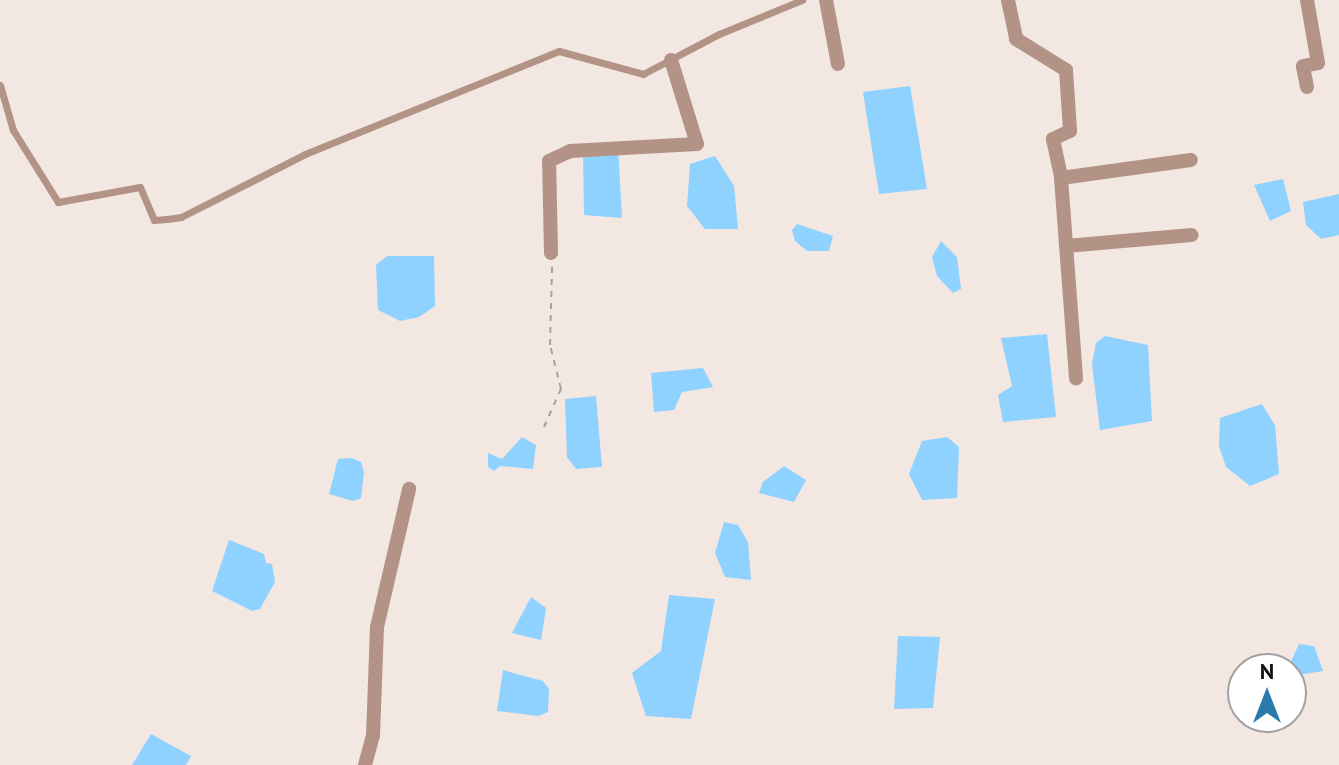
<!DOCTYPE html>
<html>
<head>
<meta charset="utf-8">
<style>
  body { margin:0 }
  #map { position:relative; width:1339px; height:765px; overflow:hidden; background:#f3e7e2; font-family:"PT Sans",sans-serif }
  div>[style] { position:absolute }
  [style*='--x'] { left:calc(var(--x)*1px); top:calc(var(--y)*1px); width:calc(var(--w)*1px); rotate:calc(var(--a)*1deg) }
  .water>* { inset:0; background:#8fd2ff }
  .path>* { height:2px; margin-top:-1px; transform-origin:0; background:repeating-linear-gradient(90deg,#aaa19d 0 6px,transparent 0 12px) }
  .service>* { height:7px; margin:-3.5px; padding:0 3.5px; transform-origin:3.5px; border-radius:3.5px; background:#b29386 }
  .minor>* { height:14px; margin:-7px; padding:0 7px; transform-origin:7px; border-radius:7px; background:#b29386 }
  span { translate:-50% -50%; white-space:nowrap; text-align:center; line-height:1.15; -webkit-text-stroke:8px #fff; paint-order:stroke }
  .north { position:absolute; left:1227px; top:653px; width:80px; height:80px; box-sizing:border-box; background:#fff; border:2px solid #a2a1a0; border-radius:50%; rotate:0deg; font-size:22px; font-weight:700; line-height:32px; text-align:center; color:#171311 }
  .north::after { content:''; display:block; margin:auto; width:28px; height:36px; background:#287bab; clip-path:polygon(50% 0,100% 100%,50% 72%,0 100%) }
</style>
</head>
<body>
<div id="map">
  <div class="water">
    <div style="clip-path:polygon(910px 86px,927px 189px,879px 194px,863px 92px)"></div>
    <div style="clip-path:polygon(618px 147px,622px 218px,584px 215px,583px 150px)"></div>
    <div style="clip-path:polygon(715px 156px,734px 186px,738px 229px,705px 229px,687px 206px,690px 164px)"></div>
    <div style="clip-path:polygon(1283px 179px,1291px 211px,1270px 221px,1254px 185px)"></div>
    <div style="clip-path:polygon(1339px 194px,1339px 235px,1321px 239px,1306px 225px,1303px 202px)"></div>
    <div style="clip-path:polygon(797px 224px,833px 236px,829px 251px,807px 251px,795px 241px,792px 230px)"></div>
    <div style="clip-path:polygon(941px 241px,957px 257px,961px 289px,953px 293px,937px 276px,932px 257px)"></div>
    <div style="clip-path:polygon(387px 256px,434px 256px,435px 306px,419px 317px,400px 321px,378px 310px,376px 265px)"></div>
    <div style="clip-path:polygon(1047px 334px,1056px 417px,1003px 422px,998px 395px,1012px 386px,1001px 338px)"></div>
    <div style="clip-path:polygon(1105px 336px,1148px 345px,1152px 421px,1100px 430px,1092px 364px,1096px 343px)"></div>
    <div style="clip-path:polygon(703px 368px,713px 387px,682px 392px,674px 410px,654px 412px,651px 373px)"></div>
    <div style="clip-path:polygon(596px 396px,602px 467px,576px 469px,567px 457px,565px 399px)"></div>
    <div style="clip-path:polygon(1262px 404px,1275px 425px,1279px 474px,1250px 486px,1226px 467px,1219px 446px,1220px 418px)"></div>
    <div style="clip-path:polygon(522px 437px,536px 445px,533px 469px,500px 466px,494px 471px,488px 467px,488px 453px,502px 459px)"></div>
    <div style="clip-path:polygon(947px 437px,959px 447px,957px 498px,922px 500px,909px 474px,922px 441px)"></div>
    <div style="clip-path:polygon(351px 458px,361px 462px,364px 472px,361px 498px,353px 501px,329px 494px,338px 459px)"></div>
    <div style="clip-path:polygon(784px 466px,806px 480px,794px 502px,759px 493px,763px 482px)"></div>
    <div style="clip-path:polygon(724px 522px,738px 525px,748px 542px,751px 580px,725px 577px,715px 553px)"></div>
    <div style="clip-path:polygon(229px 540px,264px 554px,266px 563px,272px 564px,275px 582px,260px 609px,252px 611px,212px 591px)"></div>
    <div style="clip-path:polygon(669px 595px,715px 599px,691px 719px,646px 716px,632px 673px,661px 651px)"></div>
    <div style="clip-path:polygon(531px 597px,546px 608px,541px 640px,512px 633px)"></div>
    <div style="clip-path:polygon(898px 636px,940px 637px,933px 708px,894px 709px)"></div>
    <div style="clip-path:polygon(1299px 644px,1314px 646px,1323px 671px,1292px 676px,1289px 666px)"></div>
    <div style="clip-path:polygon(503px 670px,543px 681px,549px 689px,548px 712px,538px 716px,497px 711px)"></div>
    <div style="clip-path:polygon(151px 734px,191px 756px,186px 765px,132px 765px)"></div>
  </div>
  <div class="path">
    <div style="--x:544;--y:427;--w:42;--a:-65.9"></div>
    <div style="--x:561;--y:389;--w:45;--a:-104"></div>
    <div style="--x:550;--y:345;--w:78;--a:-88.5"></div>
  </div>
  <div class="service">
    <div style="--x:0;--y:85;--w:47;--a:73.9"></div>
    <div style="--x:13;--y:130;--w:85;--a:58"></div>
    <div style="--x:58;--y:202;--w:83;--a:-10.4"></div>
    <div style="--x:140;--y:187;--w:36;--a:67"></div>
    <div style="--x:154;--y:220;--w:13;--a:-4"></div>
    <div style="--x:167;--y:219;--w:14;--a:-8"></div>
    <div style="--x:181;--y:217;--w:139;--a:-26.9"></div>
    <div style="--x:305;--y:154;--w:274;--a:-22.1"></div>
    <div style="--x:559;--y:51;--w:87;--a:15.3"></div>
    <div style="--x:643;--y:74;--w:86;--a:-27.8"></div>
    <div style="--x:719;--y:34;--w:90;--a:-22.3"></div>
  </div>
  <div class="minor">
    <div style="--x:826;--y:0;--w:65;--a:79.4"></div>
    <div style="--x:1008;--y:0;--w:40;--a:78"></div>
    <div style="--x:1016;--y:39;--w:59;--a:31.8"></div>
    <div style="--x:1066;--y:70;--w:61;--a:86.2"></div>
    <div style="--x:1070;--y:131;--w:19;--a:155"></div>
    <div style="--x:1053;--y:139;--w:40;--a:78"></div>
    <div style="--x:1061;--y:178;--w:131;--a:-7.9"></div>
    <div style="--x:1307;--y:87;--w:21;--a:-101"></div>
    <div style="--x:1303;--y:66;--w:15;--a:-11"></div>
    <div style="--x:1318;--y:63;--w:64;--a:-99.9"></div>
    <div style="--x:1061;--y:178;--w:201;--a:85.7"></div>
    <div style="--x:1066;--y:246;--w:126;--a:-5"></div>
    <div style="--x:551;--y:253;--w:92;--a:-91.2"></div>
    <div style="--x:549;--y:161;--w:23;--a:-25"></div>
    <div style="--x:570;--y:151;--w:127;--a:-3.2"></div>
    <div style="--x:697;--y:144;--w:88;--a:-107.2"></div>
    <div style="--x:365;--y:765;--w:30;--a:-75"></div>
    <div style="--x:373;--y:736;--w:109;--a:-87.9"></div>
    <div style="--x:377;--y:627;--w:142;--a:-76.9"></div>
  </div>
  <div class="north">N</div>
</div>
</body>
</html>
